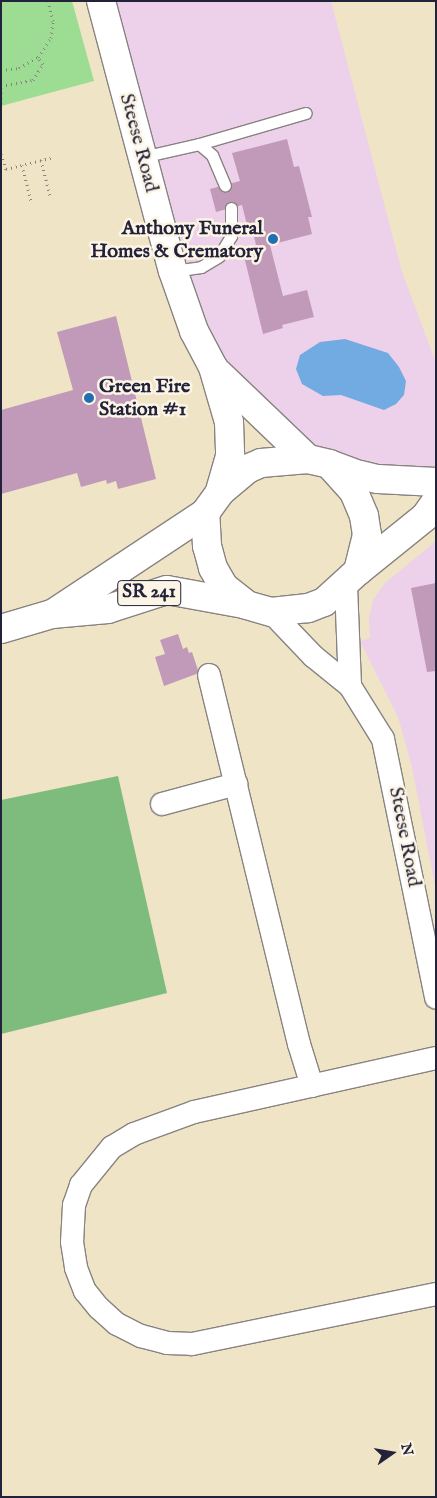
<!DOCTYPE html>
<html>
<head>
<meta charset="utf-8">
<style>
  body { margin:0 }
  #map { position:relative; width:437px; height:1498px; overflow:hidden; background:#efe4c5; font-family:"IM FELL English",serif }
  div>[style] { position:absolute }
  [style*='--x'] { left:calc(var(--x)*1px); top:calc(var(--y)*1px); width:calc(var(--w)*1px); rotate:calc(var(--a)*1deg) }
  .built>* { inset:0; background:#edd0e9 }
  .green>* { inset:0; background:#9ddd93 }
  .forest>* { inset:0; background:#7ebc7d }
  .water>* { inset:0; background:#72abe2 }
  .building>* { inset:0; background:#c29ab9 }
  .path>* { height:3px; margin-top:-1.5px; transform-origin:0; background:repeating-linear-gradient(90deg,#888380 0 1px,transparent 0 5px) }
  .roads { filter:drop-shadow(1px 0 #888380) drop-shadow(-1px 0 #888380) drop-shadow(0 1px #888380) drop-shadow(0 -1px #888380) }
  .lane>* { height:11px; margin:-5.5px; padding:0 5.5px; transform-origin:5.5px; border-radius:5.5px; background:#fff }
  .street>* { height:22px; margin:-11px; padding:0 11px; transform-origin:11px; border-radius:11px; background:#fff }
  .secondary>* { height:28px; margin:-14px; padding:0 14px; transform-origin:14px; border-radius:14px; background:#fff }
  .primary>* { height:28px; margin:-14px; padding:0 14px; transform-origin:14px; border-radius:14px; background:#fff }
  .dots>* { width:14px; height:14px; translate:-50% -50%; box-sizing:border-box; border:2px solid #fcf5e5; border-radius:50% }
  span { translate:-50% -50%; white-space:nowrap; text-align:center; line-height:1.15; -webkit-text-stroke:5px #fcf5e5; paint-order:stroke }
  .shield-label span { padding:1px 4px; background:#fcf5e5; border:1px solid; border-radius:4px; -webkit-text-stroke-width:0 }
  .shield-label { font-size:19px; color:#22223b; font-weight:700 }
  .street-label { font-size:20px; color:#22223b }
  .poi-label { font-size:20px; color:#22223b; font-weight:700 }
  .right { translate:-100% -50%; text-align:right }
  .left { translate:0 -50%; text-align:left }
  .frame { position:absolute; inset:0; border:2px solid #22223b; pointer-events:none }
  .north { position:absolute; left:367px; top:1428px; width:50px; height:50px; -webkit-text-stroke:4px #fcf5e5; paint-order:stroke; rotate:77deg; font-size:14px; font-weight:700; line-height:20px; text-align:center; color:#22223b }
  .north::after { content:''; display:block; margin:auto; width:18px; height:22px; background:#22223b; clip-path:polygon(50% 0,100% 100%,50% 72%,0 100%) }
</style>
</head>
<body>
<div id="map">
  <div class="built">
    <div style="clip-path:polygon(101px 1px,331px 1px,402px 272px,436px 363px,436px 482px,329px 464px,213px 367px)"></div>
    <div style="clip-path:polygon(436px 541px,436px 891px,412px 767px,398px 717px,360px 641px,370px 638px,369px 618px,373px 600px,385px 583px)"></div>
  </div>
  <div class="green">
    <div style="clip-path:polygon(1px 1px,72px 1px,94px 81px,1px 106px)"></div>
  </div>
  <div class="forest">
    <div style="clip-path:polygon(118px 776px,167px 993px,1px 1034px,1px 800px)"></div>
  </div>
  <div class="water">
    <div style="clip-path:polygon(345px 339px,388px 353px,399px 367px,406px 381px,404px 395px,396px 404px,384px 410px,341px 395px,323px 396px,302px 384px,296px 369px,300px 355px,320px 342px)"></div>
  </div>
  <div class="building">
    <div style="clip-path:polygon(287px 139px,294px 167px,299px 166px,312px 217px,308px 217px,312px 234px,270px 245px,283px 296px,307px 290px,314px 317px,282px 325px,283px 328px,263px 334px,242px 248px,256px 245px,253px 232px,249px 233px,242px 205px,216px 212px,210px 189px,240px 181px,232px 153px)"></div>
    <div style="clip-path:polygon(116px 316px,156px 479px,118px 489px,116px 481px,107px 484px,106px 480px,81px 487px,77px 473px,1px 494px,1px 410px,73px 390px,57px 332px)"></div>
    <div style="clip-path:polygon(436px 583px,436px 671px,427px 672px,411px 588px)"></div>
    <div style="clip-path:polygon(178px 634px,183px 649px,187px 647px,189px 653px,192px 652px,199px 673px,164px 686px,155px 657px,165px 654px,160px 640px)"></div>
  </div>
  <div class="path">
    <div style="--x:1;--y:70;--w:18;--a:-6"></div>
    <div style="--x:19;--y:68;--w:22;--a:-30"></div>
    <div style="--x:38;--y:57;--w:23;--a:-56"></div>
    <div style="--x:51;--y:38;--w:17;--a:-83"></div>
    <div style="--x:53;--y:21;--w:21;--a:-104"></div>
    <div style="--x:1;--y:86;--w:33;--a:-11"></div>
    <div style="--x:33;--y:80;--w:19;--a:-58"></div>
    <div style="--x:43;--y:64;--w:9;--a:-126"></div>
    <div style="--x:1;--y:103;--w:17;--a:-90"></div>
    <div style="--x:1;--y:154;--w:16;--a:72"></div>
    <div style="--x:6;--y:169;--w:49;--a:-14"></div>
    <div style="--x:41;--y:160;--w:37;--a:76"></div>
    <div style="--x:22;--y:165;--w:37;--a:76"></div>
  </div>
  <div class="roads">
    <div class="lane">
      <div style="--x:199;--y:144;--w:111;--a:-16.2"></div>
      <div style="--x:142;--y:157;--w:58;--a:-12.8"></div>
      <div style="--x:199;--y:144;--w:17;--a:40"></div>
      <div style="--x:212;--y:155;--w:33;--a:67"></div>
      <div style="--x:173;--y:271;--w:28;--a:-8"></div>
      <div style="--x:201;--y:267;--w:21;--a:-31"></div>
      <div style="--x:219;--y:256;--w:23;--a:-59"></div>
      <div style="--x:231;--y:236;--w:28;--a:-90"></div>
    </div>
    <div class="street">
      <div style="--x:346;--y:586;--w:100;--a:87.7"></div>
      <div style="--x:271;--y:612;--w:61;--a:46.3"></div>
      <div style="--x:313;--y:656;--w:48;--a:39"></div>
      <div style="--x:350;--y:686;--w:62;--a:58.1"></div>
      <div style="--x:383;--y:739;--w:264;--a:78.4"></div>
      <div style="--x:209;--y:675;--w:380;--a:76.3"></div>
      <div style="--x:299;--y:1044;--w:44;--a:72.8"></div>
      <div style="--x:162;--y:804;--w:77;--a:-15.1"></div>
      <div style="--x:436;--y:1058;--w:248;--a:167.4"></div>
      <div style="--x:194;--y:1112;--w:64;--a:159.9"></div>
      <div style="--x:134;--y:1134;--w:26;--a:149"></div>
      <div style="--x:112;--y:1147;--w:49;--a:129.2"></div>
      <div style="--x:81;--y:1185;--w:21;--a:109"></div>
      <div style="--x:74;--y:1205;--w:37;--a:93"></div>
      <div style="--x:72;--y:1242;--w:26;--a:81"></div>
      <div style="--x:76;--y:1268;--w:25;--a:69"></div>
      <div style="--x:85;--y:1291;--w:22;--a:51"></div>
      <div style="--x:99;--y:1308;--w:24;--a:42"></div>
      <div style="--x:117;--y:1324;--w:27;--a:27"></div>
      <div style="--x:141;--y:1336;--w:27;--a:15"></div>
      <div style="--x:167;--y:1343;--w:25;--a:2"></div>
      <div style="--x:192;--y:1344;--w:249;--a:-11.6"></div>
    </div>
    <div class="secondary">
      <div style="--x:101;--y:1;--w:279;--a:75.1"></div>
      <div style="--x:173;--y:271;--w:64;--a:70.7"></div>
      <div style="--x:194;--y:331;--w:41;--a:62.2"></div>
      <div style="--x:213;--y:367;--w:57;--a:73.8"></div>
      <div style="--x:229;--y:422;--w:34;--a:88"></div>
      <div style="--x:230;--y:456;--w:37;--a:106"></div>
      <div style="--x:214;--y:369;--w:130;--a:43.8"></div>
    </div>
    <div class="primary">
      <div style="--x:329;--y:464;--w:38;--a:48"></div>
      <div style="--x:354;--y:492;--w:26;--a:67"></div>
      <div style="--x:364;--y:516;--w:19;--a:81"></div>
      <div style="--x:367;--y:535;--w:37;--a:104"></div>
      <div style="--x:358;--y:571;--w:46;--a:137.6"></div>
      <div style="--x:324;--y:602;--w:17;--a:159"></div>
      <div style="--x:308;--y:608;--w:37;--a:174"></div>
      <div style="--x:271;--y:612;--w:25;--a:-164"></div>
      <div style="--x:247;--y:605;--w:29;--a:-142"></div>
      <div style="--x:224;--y:587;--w:22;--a:-120"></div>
      <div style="--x:213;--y:568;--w:23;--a:-105"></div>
      <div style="--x:207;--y:546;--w:33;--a:-93"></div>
      <div style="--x:205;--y:513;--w:26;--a:-54"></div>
      <div style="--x:220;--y:492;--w:35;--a:-40"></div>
      <div style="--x:247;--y:469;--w:15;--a:-23"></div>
      <div style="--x:261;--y:463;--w:47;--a:-4.9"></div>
      <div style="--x:308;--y:459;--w:22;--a:13"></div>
      <div style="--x:329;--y:464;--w:33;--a:20"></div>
      <div style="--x:360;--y:475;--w:18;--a:13"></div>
      <div style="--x:378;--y:479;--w:58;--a:3"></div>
      <div style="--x:358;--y:571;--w:86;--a:-38.9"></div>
      <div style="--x:425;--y:517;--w:19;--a:-55"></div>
      <div style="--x:54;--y:613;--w:181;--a:-33.5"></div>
      <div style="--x:1;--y:629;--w:53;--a:-16.4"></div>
      <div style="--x:52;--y:614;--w:56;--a:-5.1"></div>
      <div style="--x:108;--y:609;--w:62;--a:-17.9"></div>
      <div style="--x:167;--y:590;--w:78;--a:10.3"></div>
    </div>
  </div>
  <div class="dots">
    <div style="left:273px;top:239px;background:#1f6fb2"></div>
    <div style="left:89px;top:398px;background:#1f6fb2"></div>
  </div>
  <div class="shield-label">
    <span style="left:149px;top:593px">SR 241</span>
  </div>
  <div class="street-label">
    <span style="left:139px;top:143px;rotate:75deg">Steese Road</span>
    <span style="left:405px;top:837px;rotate:79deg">Steese Road</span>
  </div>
  <div class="poi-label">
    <span class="right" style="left:263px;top:240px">Anthony Funeral<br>Homes &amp; Crematory</span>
    <span class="left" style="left:99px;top:398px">Green Fire<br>Station #1</span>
  </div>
  <div class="frame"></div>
  <div class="north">N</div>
</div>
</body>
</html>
